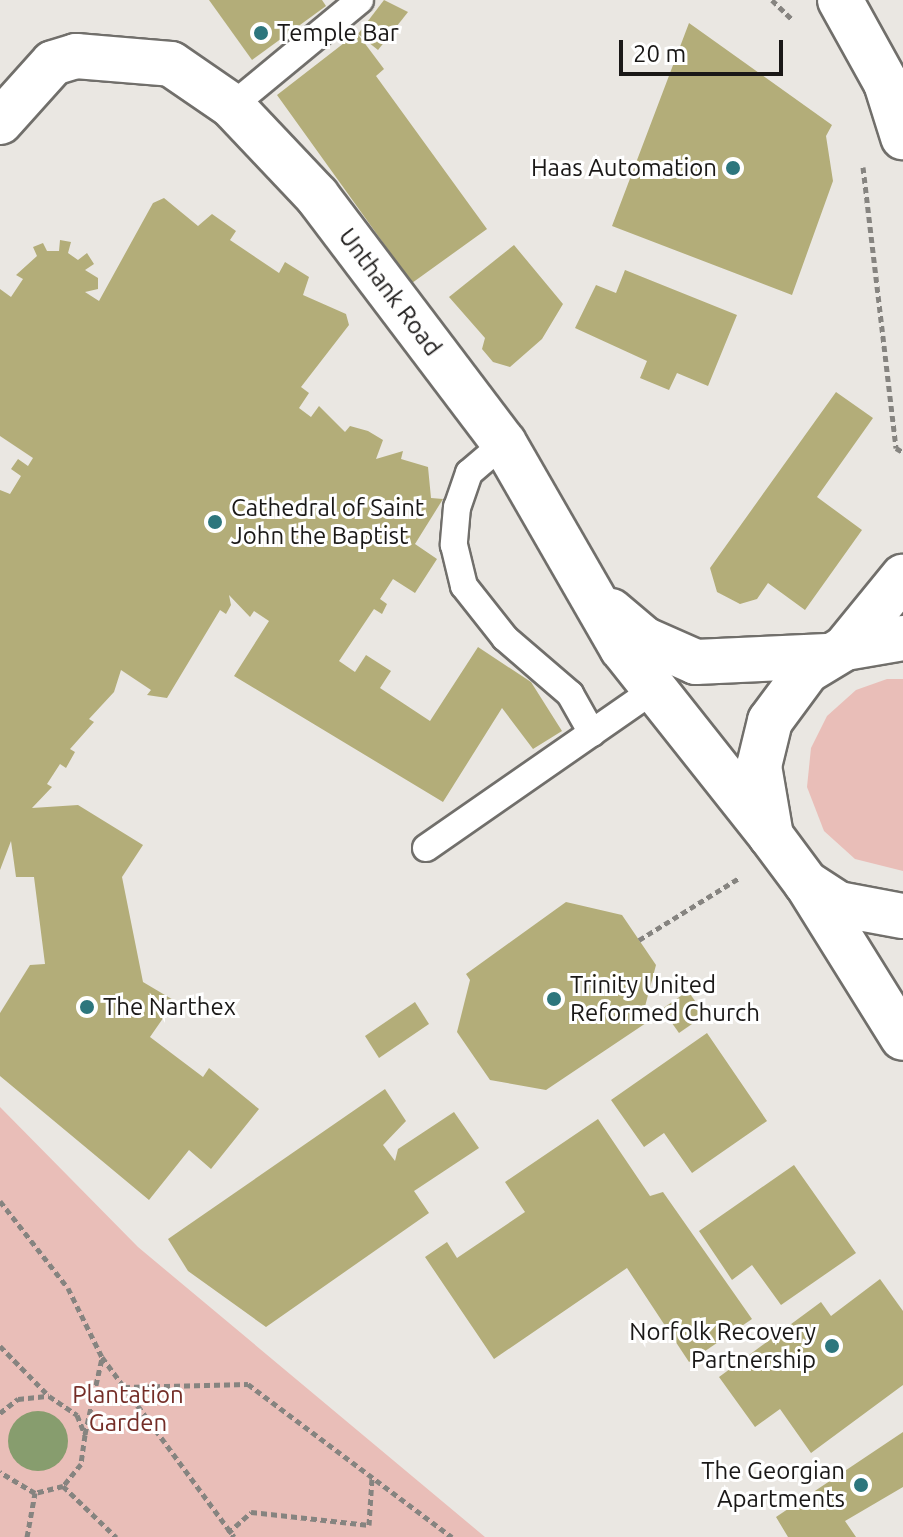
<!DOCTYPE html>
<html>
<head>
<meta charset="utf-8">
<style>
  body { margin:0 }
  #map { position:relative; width:903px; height:1537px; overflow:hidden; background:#eae7e2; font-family:Ubuntu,sans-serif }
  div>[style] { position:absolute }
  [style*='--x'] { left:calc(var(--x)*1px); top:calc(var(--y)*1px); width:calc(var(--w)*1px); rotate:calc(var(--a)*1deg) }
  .green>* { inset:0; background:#e9beb8 }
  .water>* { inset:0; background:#879d6e }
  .round { border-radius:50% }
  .building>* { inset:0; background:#b3ad79 }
  .path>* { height:5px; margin-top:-2.5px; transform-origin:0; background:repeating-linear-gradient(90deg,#868480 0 6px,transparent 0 10px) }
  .roads { filter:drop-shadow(2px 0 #716f6b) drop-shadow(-2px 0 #716f6b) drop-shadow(0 2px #716f6b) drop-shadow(0 -2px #716f6b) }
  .lane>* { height:26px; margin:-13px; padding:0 13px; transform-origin:13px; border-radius:13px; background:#fff }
  .secondary>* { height:44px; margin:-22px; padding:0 22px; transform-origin:22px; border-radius:22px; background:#fff }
  .dots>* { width:22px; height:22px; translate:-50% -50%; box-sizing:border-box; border:4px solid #fff; border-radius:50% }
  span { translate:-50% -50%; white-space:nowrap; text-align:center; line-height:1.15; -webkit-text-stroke:6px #fff; paint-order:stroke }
  .poi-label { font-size:24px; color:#1a1817 }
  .left { translate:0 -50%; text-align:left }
  .right { translate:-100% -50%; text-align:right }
  .street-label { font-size:24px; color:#1a1817 }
  .park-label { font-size:24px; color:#742d27 }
  .scale { position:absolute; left:619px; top:40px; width:164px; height:36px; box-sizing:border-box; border:4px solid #1a1817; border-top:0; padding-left:10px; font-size:24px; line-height:28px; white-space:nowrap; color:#1a1817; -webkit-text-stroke:6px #fff; paint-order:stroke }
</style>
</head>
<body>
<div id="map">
  <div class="green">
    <div style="clip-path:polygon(887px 679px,903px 679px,903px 871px,855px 859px,824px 831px,807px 787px,811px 748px,827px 716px,856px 690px)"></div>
    <div style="clip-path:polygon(0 1107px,138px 1247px,485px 1537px,0 1537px)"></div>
  </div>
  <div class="water">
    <div class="round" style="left:8px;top:1411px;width:60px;height:60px"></div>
  </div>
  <div class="building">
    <div style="clip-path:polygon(209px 0,322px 0,326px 6px,252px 60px)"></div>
    <div style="clip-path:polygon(384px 0,408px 12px,378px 50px,358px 34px)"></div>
    <div style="clip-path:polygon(689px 23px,832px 125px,826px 136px,833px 181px,792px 295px,612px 226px)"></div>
    <div style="clip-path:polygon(357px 33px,384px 69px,376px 76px,487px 229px,412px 283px,277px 95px)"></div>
    <div style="clip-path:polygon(164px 198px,198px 226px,212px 214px,236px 231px,230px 240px,279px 273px,285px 262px,309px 277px,303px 295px,346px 314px,349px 325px,301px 387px,309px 393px,299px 408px,311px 417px,319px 406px,345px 432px,350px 426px,368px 431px,383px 440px,376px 459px,403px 451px,401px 459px,428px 467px,431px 498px,443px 499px,415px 544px,437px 559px,415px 593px,393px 579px,380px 599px,387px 604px,382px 614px,374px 609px,339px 661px,355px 672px,366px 655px,391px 671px,380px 688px,430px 721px,478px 647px,531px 682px,562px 731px,533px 749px,502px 708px,443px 802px,234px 676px,269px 621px,254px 611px,250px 617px,229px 595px,231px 605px,226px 614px,220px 610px,167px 698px,147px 695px,151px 690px,121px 670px,114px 692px,89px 719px,94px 722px,70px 749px,75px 752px,66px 768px,60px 764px,47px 784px,52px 787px,32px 808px,78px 805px,143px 845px,122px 877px,143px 982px,175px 1001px,150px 1037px,203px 1077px,209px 1068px,259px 1109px,211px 1169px,189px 1150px,149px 1200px,0 1076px,0 1013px,30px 965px,45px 964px,34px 877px,16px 877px,11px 841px,0 870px,0 490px,10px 494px,21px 476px,11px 469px,18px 459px,28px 466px,33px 458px,0 436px,0 289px,11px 297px,23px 279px,16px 275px,37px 256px,33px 247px,43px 243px,47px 251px,59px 251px,60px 240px,71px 242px,68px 253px,78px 260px,87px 253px,94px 264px,85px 270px,98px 278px,98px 289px,85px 292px,99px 301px,153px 203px)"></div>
    <div style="clip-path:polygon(514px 245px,563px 304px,542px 339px,510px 367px,493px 362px,482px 349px,485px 338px,449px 297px)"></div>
    <div style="clip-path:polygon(625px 270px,737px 315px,708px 386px,677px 373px,669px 390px,640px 378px,647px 361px,575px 328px,596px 285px,616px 293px)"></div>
    <div style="clip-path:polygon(836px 392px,873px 418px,817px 497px,862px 530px,805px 610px,768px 583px,757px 599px,740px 604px,717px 592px,710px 568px)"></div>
    <div style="clip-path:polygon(566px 902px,622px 915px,656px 965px,643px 1014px,649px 1021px,546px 1090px,490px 1080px,457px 1032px,470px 980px,466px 974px)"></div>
    <div style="clip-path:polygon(688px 991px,705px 1015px,679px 1033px,662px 1009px)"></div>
    <div style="clip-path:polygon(415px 1002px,429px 1024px,379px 1058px,365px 1036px)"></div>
    <div style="clip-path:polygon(707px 1033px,767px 1121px,692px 1173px,664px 1133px,644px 1147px,611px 1100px)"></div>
    <div style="clip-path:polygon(385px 1089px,406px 1121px,383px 1145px,395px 1161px,398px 1149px,454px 1112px,479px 1148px,414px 1191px,429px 1213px,266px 1327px,188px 1271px,168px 1239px)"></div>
    <div style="clip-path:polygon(598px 1119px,650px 1196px,663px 1192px,752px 1319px,689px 1362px,627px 1268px,494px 1359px,425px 1257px,447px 1242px,457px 1258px,525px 1212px,505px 1182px)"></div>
    <div style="clip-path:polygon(794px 1165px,856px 1253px,781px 1305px,752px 1265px,732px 1280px,699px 1231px)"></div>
    <div style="clip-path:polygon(880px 1279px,903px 1311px,903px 1385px,811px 1453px,780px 1409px,755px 1427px,719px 1377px,821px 1302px,831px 1316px)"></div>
    <div style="clip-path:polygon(903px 1432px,903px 1487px,845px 1521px,856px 1537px,788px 1537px,776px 1517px)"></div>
  </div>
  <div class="path">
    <div style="--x:772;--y:0;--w:29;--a:44"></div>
    <div style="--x:863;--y:167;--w:283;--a:83.3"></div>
    <div style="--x:896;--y:448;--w:8;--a:30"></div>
    <div style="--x:639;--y:940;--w:118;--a:-31.8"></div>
    <div style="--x:0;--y:1201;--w:110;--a:52"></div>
    <div style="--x:68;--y:1288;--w:77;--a:63.8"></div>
    <div style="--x:102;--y:1357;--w:223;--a:53.7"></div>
    <div style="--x:0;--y:1346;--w:70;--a:45.6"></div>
    <div style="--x:124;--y:1387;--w:124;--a:-1.4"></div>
    <div style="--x:248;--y:1384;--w:255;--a:36.9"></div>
    <div style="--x:0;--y:1413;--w:23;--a:-38"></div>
    <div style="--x:18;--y:1399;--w:31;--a:-6"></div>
    <div style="--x:49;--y:1396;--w:34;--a:34"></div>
    <div style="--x:77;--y:1415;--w:22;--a:68"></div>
    <div style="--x:85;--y:1435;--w:29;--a:98"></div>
    <div style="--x:81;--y:1464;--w:28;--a:129"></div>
    <div style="--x:63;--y:1486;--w:29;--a:166"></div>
    <div style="--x:35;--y:1493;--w:41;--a:-149"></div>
    <div style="--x:85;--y:1434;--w:78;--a:-77.4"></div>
    <div style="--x:63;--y:1486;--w:74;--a:43.9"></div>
    <div style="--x:228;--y:1533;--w:31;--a:-42"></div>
    <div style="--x:251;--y:1512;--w:119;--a:6.3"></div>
    <div style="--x:369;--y:1525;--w:48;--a:-86.4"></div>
    <div style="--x:27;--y:1537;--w:45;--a:-79.7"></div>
  </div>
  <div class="roads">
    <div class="lane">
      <div style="--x:232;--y:106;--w:166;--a:-39.6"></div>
      <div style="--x:504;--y:443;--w:46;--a:139.4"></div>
      <div style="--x:469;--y:473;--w:36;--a:109"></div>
      <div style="--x:457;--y:507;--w:38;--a:95"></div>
      <div style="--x:454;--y:545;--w:42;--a:76.3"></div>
      <div style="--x:464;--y:586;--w:66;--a:51.7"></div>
      <div style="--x:505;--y:638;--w:86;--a:40.7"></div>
      <div style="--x:570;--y:694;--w:45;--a:60.6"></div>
      <div style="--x:426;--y:848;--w:275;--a:-34.8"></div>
    </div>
    <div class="secondary">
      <div style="--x:840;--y:0;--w:95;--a:61"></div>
      <div style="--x:886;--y:83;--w:57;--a:72.5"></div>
      <div style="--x:0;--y:122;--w:79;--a:-48.1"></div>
      <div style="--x:53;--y:63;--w:24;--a:-17"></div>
      <div style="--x:76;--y:56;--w:95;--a:4.8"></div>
      <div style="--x:171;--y:64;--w:74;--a:34.5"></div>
      <div style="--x:232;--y:106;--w:124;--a:46.6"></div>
      <div style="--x:317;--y:196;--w:310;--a:52.9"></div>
      <div style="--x:504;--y:443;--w:237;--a:60.1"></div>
      <div style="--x:622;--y:648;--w:240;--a:51.6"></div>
      <div style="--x:611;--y:611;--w:43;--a:40.3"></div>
      <div style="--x:644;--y:639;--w:57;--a:23.9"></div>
      <div style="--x:696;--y:662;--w:131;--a:-2.6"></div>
      <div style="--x:903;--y:638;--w:59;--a:170.2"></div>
      <div style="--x:845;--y:648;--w:44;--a:148.8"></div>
      <div style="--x:807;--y:671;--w:62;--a:126.5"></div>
      <div style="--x:770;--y:721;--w:46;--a:103.7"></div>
      <div style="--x:759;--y:766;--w:71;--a:80.3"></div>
      <div style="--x:771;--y:836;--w:59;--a:53.3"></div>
      <div style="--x:806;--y:883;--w:38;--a:33"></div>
      <div style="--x:838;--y:904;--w:66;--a:10.5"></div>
      <div style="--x:845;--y:648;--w:92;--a:-50.8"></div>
      <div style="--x:807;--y:884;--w:181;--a:58.1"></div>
    </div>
  </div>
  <div class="dots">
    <div style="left:261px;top:33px;background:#2d767d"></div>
    <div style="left:733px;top:168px;background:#2d767d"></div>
    <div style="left:215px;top:522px;background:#2d767d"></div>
    <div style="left:554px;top:999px;background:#2d767d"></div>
    <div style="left:87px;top:1007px;background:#2d767d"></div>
    <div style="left:832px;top:1346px;background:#2d767d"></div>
    <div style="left:861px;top:1485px;background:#2d767d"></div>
  </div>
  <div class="poi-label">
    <span class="left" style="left:277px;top:33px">Temple Bar</span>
    <span class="right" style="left:717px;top:168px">Haas Automation</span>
    <span class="left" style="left:231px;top:522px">Cathedral of Saint<br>John the Baptist</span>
    <span class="left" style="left:570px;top:999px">Trinity United<br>Reformed Church</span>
    <span class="left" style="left:103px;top:1007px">The Narthex</span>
    <span class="right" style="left:816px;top:1346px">Norfolk Recovery<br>Partnership</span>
    <span class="right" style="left:845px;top:1485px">The Georgian<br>Apartments</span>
  </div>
  <div class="street-label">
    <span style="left:390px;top:292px;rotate:53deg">Unthank Road</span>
  </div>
  <div class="park-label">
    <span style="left:128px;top:1409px">Plantation<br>Garden</span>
  </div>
  <div class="scale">20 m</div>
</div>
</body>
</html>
